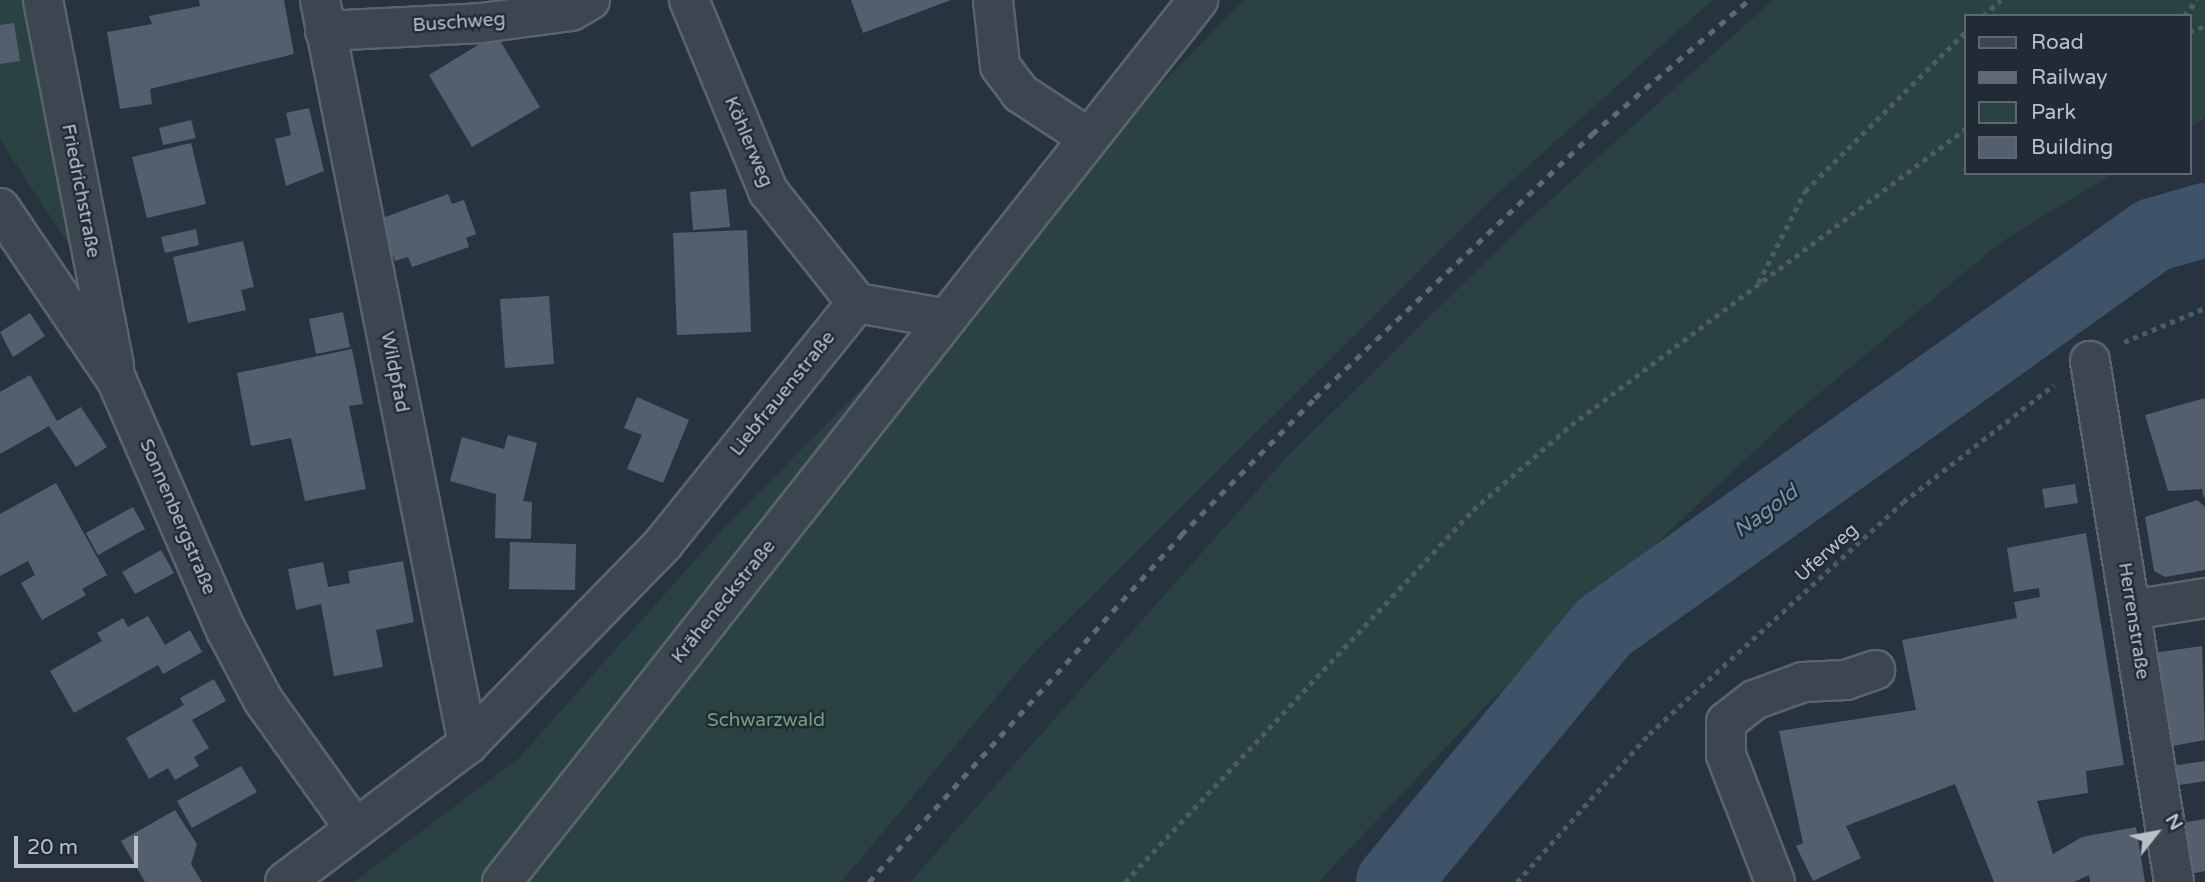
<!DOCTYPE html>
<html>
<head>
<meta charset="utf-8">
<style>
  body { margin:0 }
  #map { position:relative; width:2205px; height:882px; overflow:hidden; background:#273440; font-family:"Varela Round",sans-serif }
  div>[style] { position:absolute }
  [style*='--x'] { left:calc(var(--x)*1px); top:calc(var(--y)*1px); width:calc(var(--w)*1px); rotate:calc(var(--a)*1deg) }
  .green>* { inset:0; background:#2a4242 }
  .river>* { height:74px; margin:-37px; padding:0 37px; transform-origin:37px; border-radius:37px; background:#3e5367 }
  .building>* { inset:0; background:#535f6d }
  .path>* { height:4.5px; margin-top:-2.25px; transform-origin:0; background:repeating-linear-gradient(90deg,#495e5f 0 5px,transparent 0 10px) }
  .roads { filter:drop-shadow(2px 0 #59646d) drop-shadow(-2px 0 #59646d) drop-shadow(0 2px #59646d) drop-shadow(0 -2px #59646d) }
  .minor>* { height:38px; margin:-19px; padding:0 19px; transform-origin:19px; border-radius:19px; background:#3b4650 }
  .rail>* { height:5px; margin-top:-2.5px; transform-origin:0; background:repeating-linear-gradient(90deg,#5e6a76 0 7px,transparent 0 14px) }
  span { translate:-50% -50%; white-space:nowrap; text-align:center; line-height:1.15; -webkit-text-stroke:5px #202b35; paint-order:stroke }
  .street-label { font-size:19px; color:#b8c1ca }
  .park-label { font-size:19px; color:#779e7d }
  .water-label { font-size:21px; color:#7a94ab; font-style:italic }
  .legend { position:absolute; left:1964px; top:14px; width:228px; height:161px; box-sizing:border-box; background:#202b35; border:2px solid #5d6771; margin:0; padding:9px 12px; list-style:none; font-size:21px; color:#b8c1ca }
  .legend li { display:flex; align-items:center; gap:14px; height:35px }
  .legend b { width:35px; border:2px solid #5d6771 }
  .north { position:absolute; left:2121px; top:798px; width:70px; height:70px; -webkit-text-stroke:5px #202b35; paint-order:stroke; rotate:59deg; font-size:19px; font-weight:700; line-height:28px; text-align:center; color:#b8c1ca }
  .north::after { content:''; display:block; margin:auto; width:24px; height:32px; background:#b8c1ca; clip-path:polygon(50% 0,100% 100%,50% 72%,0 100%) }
  .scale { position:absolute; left:14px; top:836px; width:124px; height:32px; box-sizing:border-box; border:4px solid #b8c1ca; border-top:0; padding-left:9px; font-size:21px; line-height:24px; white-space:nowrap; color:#b8c1ca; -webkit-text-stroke:5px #202b35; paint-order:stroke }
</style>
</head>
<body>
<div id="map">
  <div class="green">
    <div style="clip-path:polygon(0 0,27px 0,78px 258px,0 140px)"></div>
    <div style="clip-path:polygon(1244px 0,1712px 0,1496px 195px,1030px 657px,841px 882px,354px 882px,518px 759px,722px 530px)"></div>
    <div style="clip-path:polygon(1773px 0,2205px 0,2205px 118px,2189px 127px,2189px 16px,1965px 16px,1965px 173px,2114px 173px,2001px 242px,1786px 421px,1490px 701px,1318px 882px,910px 882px,1287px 457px,1524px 224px)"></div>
  </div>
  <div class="river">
    <div style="--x:1393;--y:882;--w:331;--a:-50.4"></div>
    <div style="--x:1604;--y:627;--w:675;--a:-35.53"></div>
    <div style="--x:2153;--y:235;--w:54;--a:-16.1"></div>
  </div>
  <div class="building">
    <div style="clip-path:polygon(199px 0,284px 0,294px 54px,150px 89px,152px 104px,120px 109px,107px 32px,152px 24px,149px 16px,200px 6px)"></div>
    <div style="clip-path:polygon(851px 0,951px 0,863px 33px)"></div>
    <div style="clip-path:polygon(14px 23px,20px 61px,0 64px,0 25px)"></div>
    <div style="clip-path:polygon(496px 34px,540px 107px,472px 147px,429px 75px)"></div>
    <div style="clip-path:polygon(309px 108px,324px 171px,286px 186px,275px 139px,291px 135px,286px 113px)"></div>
    <div style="clip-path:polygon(191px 120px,196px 138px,163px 145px,159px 128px)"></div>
    <div style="clip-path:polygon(191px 143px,206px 204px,147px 218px,132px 157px)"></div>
    <div style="clip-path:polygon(726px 189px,730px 227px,693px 230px,690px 192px)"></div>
    <div style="clip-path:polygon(448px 194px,452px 204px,464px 200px,476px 234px,466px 238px,469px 247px,412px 267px,408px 257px,395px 261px,380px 219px)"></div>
    <div style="clip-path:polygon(196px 229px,199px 245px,165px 253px,161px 237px)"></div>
    <div style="clip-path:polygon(747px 230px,751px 332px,677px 335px,673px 233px)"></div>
    <div style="clip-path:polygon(243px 241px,254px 287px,241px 290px,246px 310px,188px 323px,173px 257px)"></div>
    <div style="clip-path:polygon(549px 296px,554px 364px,505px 368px,500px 299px)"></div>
    <div style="clip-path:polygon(343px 312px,350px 347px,316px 354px,309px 319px)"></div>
    <div style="clip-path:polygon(30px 313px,45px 336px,13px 357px,0 332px)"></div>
    <div style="clip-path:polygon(352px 349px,363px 404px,349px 406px,366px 489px,305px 501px,291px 438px,251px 446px,237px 373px)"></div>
    <div style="clip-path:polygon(30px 375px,57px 421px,81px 407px,107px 447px,76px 467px,49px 426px,0 454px,0 392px)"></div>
    <div style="clip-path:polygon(637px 397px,689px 420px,663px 483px,627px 469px,642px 435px,624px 428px)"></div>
    <div style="clip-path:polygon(2205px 398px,2205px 498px,2204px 498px,2202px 489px,2168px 491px,2145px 415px)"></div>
    <div style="clip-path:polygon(508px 435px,537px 443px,523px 501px,532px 502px,531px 539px,495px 538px,496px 494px,450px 481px,462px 437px,504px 449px)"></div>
    <div style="clip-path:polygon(56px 483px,107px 575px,82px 589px,86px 595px,42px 620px,21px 583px,35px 575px,28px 561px,0 576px,0 514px)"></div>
    <div style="clip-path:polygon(2075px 484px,2078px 503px,2045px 508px,2042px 489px)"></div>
    <div style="clip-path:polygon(2197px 500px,2205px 507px,2205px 570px,2165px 577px,2154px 571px,2145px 517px)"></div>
    <div style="clip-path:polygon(133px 507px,145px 529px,98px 555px,86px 533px)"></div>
    <div style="clip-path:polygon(2086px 533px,2124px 765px,2086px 771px,2088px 793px,2037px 801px,2053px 854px,2082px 837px,2136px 827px,2145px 882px,2090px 882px,2089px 875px,2074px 882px,1994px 882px,1955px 784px,1846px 826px,1861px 858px,1813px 881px,1796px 846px,1803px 843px,1779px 731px,1916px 710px,1902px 640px,2017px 618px,2014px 602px,2040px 597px,2039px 588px,2014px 592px,2007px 548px)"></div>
    <div style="clip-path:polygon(510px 542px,576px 544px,575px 590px,509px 589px)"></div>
    <div style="clip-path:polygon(161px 550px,174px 573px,135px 594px,122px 572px)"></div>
    <div style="clip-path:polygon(403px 561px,414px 622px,376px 630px,383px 667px,334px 676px,321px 604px,296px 610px,288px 569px,323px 562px,328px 587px,350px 583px,348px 571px)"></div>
    <div style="clip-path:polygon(148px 616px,165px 645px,190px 630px,202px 652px,163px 674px,158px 665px,74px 713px,50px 671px,102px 641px,97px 633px,123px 618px,128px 627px)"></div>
    <div style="clip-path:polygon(2202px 646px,2205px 740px,2167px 747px,2153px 653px)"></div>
    <div style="clip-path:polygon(214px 679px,226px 701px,192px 720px,209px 748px,194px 757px,199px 766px,175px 780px,168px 768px,149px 779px,126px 738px,184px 705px,180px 698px)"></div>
    <div style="clip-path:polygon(2205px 761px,2205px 781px,2174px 786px,2171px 766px)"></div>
    <div style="clip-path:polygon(241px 766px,257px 792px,192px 828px,177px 801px)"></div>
    <div style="clip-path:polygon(175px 810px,197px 844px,191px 864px,202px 882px,145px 882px,121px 841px)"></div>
    <div style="clip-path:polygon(2205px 819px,2205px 871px,2190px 874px,2181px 823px)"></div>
  </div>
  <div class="path">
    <div style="--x:1983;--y:16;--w:24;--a:-42"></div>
    <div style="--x:2184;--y:16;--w:21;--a:-51"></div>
    <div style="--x:2189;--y:32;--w:17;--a:-21"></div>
    <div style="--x:1758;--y:283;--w:103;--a:-62.9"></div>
    <div style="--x:1805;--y:191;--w:226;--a:-44.8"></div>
    <div style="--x:2124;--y:342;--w:88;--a:-22.8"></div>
    <div style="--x:1125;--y:882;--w:509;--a:-46.91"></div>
    <div style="--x:1473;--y:510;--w:130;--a:-40.9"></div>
    <div style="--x:1571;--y:425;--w:493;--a:-36.9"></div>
    <div style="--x:1517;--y:882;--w:198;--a:-48.3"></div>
    <div style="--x:1649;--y:734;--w:344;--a:-42.4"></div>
    <div style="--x:1903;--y:502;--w:191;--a:-37.8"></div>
  </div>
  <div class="roads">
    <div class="minor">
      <div style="--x:43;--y:0;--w:373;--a:79"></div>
      <div style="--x:320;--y:0;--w:759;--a:78.75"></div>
      <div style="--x:689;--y:0;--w:207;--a:67.5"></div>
      <div style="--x:768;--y:191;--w:143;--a:51.5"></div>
      <div style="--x:993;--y:0;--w:66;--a:83.9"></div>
      <div style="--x:1000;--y:66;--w:34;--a:53"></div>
      <div style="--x:1020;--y:93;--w:80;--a:33.3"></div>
      <div style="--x:325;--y:31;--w:156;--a:-2.9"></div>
      <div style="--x:481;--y:23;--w:91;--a:-7.6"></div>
      <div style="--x:571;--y:11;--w:22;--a:-30"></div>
      <div style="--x:0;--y:208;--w:209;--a:55.9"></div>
      <div style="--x:117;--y:381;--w:272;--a:66.4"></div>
      <div style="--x:226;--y:630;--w:79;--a:62.1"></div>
      <div style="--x:263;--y:700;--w:156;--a:54.4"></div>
      <div style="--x:857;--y:303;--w:86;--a:10"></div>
      <div style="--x:2090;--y:361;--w:528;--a:80.84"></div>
      <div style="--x:2132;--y:610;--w:74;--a:-9.3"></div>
      <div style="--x:285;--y:882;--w:229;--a:-37"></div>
      <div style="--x:468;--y:744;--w:279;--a:-45.7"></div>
      <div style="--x:663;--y:544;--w:309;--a:-51.2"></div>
      <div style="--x:502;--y:882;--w:1124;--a:-51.72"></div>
      <div style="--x:1775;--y:882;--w:136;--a:-111.1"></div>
      <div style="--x:1726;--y:755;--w:33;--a:-90"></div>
      <div style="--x:1726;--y:722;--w:36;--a:-38"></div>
      <div style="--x:1754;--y:700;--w:52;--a:-20.2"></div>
      <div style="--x:1803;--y:682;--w:43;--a:-2.7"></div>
      <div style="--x:1846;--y:680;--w:31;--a:-19"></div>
    </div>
  </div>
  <div class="rail">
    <div style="--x:869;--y:882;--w:467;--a:-48"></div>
    <div style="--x:1181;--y:535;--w:192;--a:-45.6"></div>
    <div style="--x:1315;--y:398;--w:383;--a:-43.6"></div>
    <div style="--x:1592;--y:134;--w:206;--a:-40.5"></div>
  </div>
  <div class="street-label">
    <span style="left:459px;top:23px;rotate:-4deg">Buschweg</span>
    <span style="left:748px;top:142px;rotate:67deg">Köhlerweg</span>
    <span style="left:80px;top:191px;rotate:79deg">Friedrichstraße</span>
    <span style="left:394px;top:372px;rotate:79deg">Wildpfad</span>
    <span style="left:783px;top:394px;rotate:-51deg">Liebfrauenstraße</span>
    <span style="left:177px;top:517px;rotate:67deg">Sonnenbergstraße</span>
    <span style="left:1827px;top:553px;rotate:-42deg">Uferweg</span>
    <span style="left:724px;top:602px;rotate:-51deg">Kräheneckstraße</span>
    <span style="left:2133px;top:621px;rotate:81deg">Herrenstraße</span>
  </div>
  <div class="park-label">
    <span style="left:766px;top:721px">Schwarzwald</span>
  </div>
  <div class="water-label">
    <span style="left:1766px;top:512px;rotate:-36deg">Nagold</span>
  </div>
  <ul class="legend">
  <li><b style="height:9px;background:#3b4650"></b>Road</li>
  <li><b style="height:9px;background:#5e6a76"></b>Railway</li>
  <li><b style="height:19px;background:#2a4242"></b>Park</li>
  <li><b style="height:19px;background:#535f6d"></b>Building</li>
  </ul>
  <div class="north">N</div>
  <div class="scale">20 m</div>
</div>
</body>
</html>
